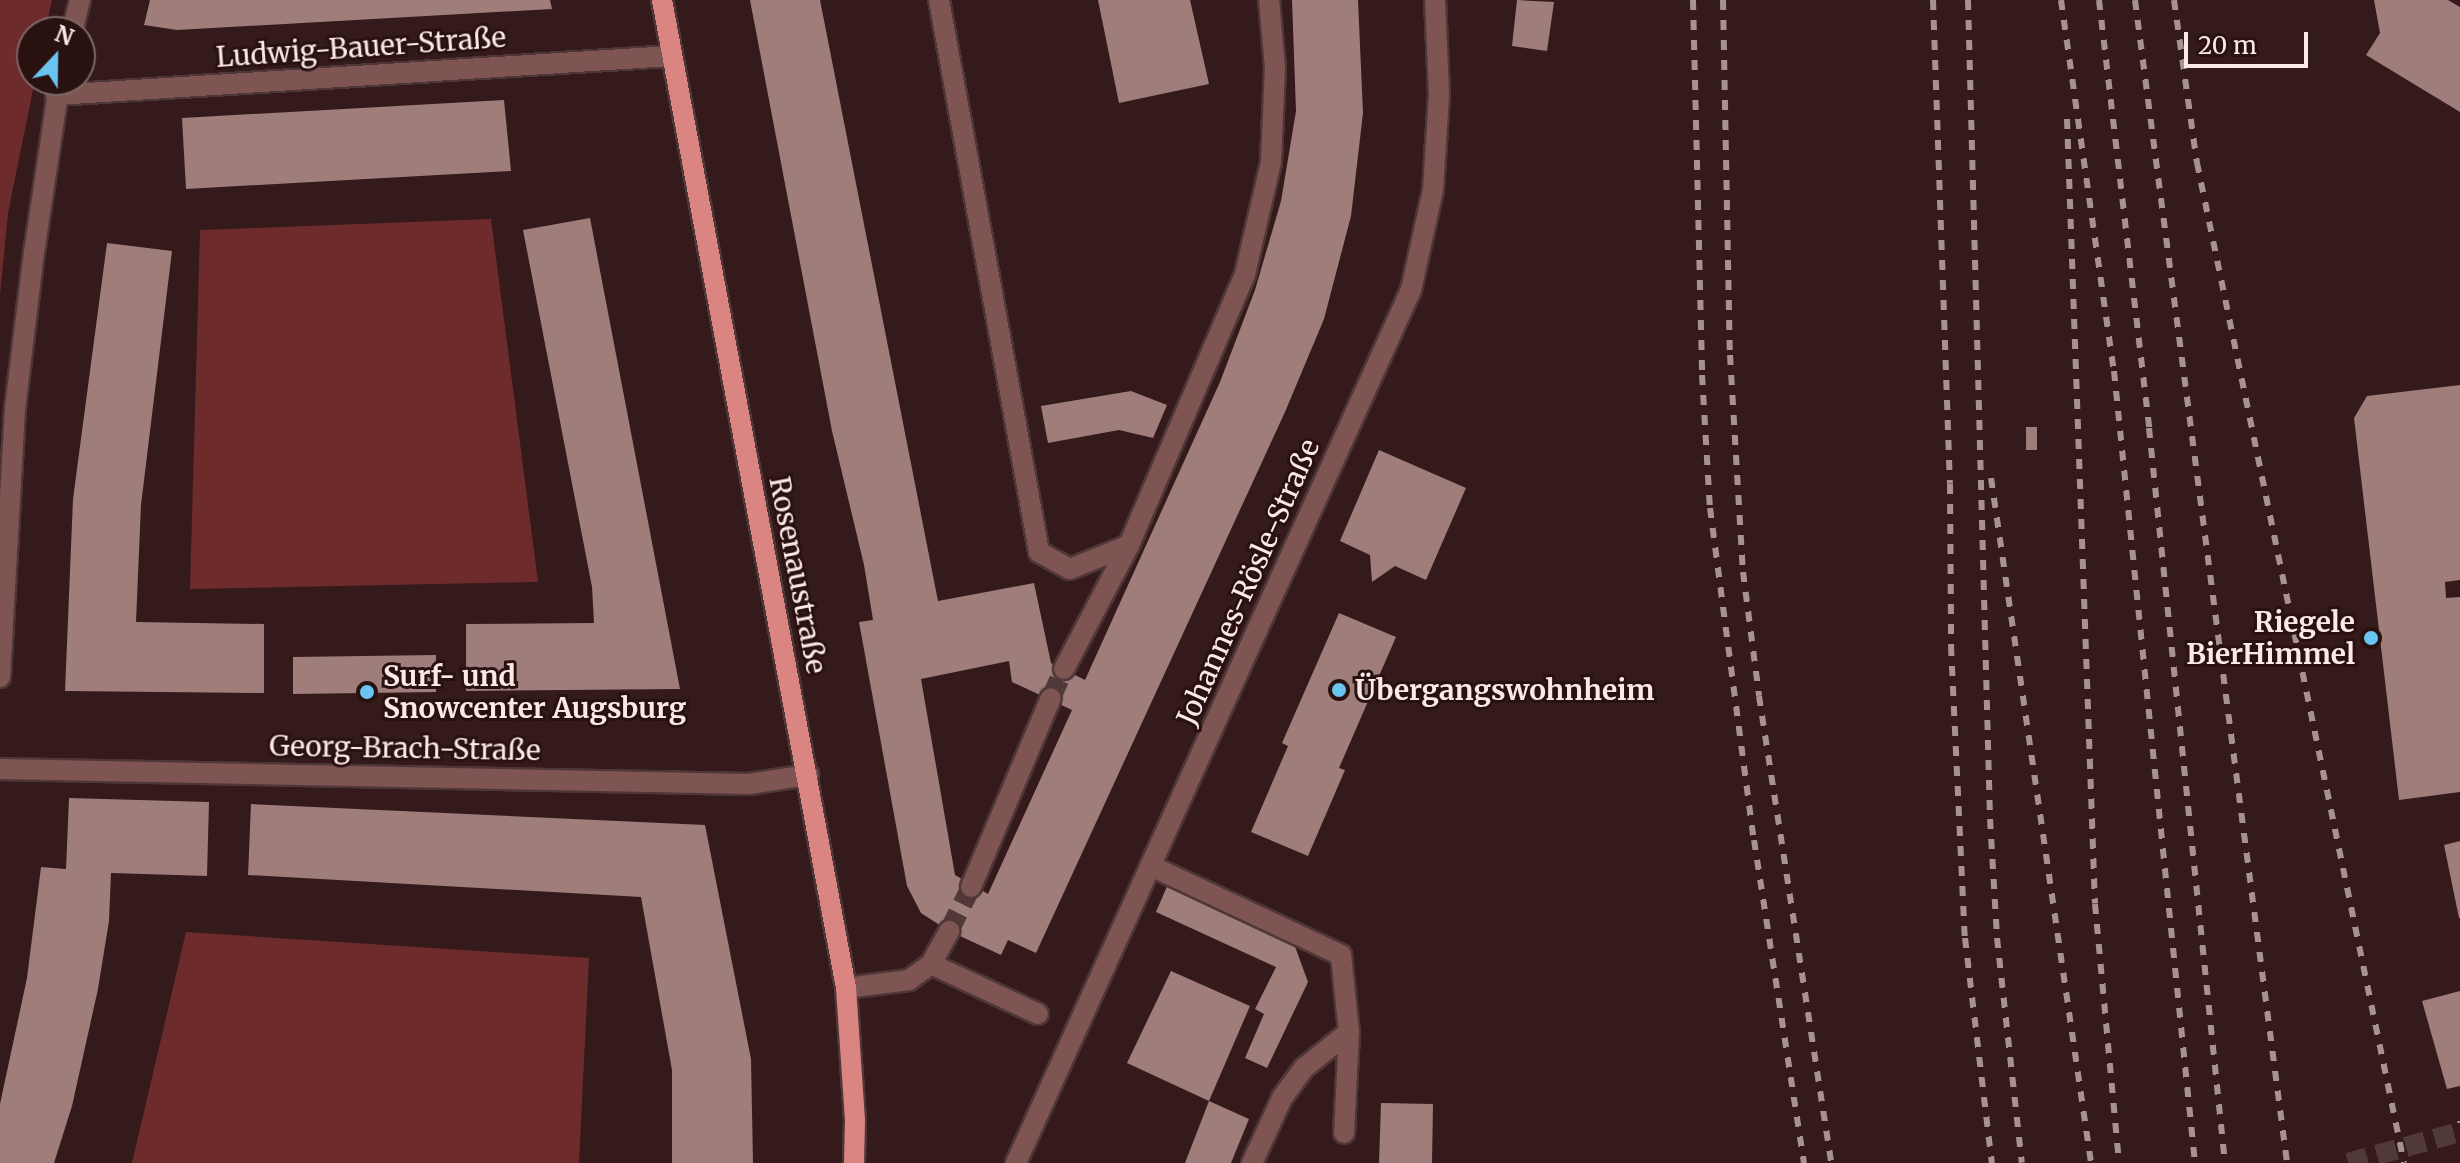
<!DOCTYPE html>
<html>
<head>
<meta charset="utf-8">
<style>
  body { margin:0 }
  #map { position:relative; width:2460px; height:1163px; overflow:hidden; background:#341a1a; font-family:Merriweather,serif }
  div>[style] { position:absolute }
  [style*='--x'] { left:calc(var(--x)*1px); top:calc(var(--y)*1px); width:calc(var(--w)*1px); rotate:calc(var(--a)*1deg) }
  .green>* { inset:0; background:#6e2b2c }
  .building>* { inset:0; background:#9e7d7b }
  .minor-tunnel>* { height:20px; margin-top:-10px; transform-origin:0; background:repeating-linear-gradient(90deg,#523939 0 20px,transparent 0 30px) }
  .roads { filter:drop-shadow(2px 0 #503737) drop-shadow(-2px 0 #503737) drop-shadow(0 2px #503737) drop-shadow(0 -2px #503737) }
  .minor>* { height:20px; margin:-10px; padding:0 10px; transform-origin:10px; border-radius:10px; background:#7f5553 }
  .major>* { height:20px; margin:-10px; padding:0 10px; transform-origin:10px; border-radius:10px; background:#db8583 }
  .tram>* { height:2px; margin:-1px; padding:0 1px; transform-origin:1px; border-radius:1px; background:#a79191 }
  .rail>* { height:6px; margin-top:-3px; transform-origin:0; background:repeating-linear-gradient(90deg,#a79191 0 10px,transparent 0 20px) }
  .dots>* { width:22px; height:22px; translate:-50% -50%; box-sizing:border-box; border:4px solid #291110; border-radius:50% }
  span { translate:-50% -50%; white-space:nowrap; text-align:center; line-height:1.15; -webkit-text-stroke:6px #291110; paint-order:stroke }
  .street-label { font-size:28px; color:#fbe8e7 }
  .poi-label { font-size:28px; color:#fbe8e7; font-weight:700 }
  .right { translate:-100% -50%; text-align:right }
  .left { translate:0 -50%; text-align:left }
  .north { position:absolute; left:16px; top:16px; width:80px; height:80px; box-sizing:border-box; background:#291110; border:2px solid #7d6766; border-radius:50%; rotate:22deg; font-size:22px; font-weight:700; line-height:32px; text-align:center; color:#fbe8e7 }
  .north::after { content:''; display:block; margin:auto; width:28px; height:36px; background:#69c4f0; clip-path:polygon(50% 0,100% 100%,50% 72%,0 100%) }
  .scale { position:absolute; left:2184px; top:32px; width:124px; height:36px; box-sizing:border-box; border:4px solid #fbe8e7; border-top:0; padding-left:10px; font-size:24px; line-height:28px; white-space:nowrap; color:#fbe8e7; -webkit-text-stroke:6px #291110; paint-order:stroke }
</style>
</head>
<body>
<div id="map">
  <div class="green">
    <div style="clip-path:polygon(0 0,52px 0,45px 32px,32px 32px,32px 80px,35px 80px,8px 213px,0 295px)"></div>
    <div style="clip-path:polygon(491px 219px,538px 582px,190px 589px,200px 230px)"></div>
    <div style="clip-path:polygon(186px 932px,589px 958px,579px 1163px,132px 1163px)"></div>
  </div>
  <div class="building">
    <div style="clip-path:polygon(150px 0,550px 0,552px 9px,177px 30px,144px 25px)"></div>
    <div style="clip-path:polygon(evenodd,750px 0,820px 0,938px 601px,1034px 583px,1051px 663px,1085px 680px,1220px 382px,1255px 290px,1281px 201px,1296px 111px,1292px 0,1358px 0,1363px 113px,1351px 216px,1324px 319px,1285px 412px,1036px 953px,1008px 940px,1001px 955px,949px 931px,921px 913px,907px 886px,859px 622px,873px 620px,864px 565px,832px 431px,750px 0,1009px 661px,1012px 682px,1072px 710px,988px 894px,955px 875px,921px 679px,1009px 661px)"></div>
    <div style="clip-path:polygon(1098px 0,1190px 0,1209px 84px,1119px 103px)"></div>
    <div style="clip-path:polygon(1517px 0,1554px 2px,1547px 51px,1512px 46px)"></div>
    <div style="clip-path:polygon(2374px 0,2448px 0,2460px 7px,2460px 112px,2366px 55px,2380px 33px)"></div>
    <div style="clip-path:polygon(504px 100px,511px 171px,186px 189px,182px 118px)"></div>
    <div style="clip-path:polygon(590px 218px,680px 689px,466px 691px,466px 624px,594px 623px,592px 587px,523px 230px)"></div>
    <div style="clip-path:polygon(107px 243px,172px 251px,141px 505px,136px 622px,264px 624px,264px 693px,65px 691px,73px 499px)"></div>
    <div style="clip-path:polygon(2460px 385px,2460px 580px,2445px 582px,2446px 598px,2460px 597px,2460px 792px,2399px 800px,2354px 418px,2367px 396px)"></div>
    <div style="clip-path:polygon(1131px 391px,1167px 405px,1153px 438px,1119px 430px,1048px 443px,1041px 406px)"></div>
    <div style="clip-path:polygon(2026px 427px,2037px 427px,2037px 450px,2026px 450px)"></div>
    <div style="clip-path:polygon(1379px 450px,1466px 488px,1426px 580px,1395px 566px,1372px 582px,1370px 555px,1340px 541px)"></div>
    <div style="clip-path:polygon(1339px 613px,1396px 637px,1339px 768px,1345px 770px,1308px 856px,1251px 832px,1288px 746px,1282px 743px)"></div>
    <div style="clip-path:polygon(436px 655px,436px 692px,293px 694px,293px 657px)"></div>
    <div style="clip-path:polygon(69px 798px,209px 802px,207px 876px,111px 873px,109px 921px,98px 989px,72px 1106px,54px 1163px,0 1163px,0 1104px,27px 978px,41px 867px,66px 869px)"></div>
    <div style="clip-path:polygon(251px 804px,705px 825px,751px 1059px,753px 1163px,672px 1163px,672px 1070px,641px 897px,248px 875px)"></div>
    <div style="clip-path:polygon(2460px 841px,2460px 918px,2459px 918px,2444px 845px)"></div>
    <div style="clip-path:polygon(1168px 884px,1293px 941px,1308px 982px,1267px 1068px,1245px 1058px,1264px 1014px,1255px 1009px,1276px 967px,1156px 912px)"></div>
    <div style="clip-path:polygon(1171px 971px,1250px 1006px,1209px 1101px,1127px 1063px)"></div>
    <div style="clip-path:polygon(2460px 991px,2460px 1086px,2447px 1089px,2422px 1001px)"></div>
    <div style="clip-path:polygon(1209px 1101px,1249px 1119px,1231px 1163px,1185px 1163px)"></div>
    <div style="clip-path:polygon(1381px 1103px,1433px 1104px,1432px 1163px,1379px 1163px)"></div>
  </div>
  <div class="minor-tunnel">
    <div style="--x:1051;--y:698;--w:32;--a:-66"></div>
    <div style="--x:949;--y:931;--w:49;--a:-63.4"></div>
    <div style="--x:2348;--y:1163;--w:116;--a:-15.5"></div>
  </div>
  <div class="roads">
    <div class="minor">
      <div style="--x:939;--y:0;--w:561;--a:79.73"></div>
      <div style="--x:1039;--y:552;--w:35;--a:29"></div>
      <div style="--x:1070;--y:569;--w:64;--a:-22.1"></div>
      <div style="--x:1129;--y:545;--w:295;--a:-66.8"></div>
      <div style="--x:1245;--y:274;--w:115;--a:-76.9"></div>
      <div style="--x:1271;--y:162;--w:94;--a:-87.6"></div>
      <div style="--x:1275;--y:68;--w:68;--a:-95"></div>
      <div style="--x:72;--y:32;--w:33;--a:-76"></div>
      <div style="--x:56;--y:95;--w:615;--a:-3.63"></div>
      <div style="--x:1064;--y:669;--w:140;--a:-62.3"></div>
      <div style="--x:0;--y:677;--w:268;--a:-86.8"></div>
      <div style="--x:15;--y:409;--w:157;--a:-83.1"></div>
      <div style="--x:34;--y:253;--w:175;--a:-81.5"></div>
      <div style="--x:0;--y:769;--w:749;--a:1.15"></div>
      <div style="--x:749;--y:784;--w:60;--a:-8.7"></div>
      <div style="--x:1151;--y:866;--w:210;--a:25.1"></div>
      <div style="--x:1341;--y:955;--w:77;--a:84.1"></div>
      <div style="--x:1349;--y:1032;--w:101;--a:92.8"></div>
      <div style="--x:971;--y:887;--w:205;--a:-67.1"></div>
      <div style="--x:931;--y:964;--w:38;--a:-61"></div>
      <div style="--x:846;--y:988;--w:64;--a:-7.2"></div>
      <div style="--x:909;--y:980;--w:27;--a:-36"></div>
      <div style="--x:931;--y:964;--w:118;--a:25"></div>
      <div style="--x:1016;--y:1163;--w:958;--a:-65.66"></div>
      <div style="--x:1411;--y:290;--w:102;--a:-77.6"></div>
      <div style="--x:1433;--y:190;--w:96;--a:-86.4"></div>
      <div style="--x:1439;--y:94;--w:94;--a:-92.4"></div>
      <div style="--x:1252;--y:1163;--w:72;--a:-65.2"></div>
      <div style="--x:1282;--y:1098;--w:37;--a:-54"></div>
      <div style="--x:1304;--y:1068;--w:58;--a:-38.7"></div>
    </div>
    <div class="major">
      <div style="--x:662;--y:0;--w:1005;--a:79.45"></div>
      <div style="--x:846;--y:988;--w:132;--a:86.1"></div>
      <div style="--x:855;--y:1120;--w:43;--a:91.3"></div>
    </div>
  </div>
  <div class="tram">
    <div style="--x:2458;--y:1122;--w:2;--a:0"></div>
  </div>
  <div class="rail">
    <div style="--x:1693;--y:0;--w:375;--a:88.6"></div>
    <div style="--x:1702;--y:375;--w:133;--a:86.6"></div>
    <div style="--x:1710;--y:508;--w:335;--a:82.5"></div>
    <div style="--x:1754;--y:840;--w:327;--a:81.2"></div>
    <div style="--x:1723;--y:0;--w:355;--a:88.9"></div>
    <div style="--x:1730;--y:355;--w:217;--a:86.6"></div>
    <div style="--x:1743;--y:572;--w:125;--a:82.6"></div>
    <div style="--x:1759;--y:696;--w:473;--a:81.2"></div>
    <div style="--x:1933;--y:0;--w:484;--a:88"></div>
    <div style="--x:1950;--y:484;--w:162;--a:89.6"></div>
    <div style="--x:1951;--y:646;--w:292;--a:87.3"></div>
    <div style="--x:1965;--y:938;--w:227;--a:83.2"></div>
    <div style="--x:1968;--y:0;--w:819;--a:88.46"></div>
    <div style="--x:1990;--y:819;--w:119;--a:86.6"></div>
    <div style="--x:1997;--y:938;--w:226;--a:83.7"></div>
    <div style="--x:2061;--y:0;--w:375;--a:81.9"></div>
    <div style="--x:2114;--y:371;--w:796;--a:84.16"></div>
    <div style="--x:2099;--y:0;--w:431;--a:83.3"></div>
    <div style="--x:2149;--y:428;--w:739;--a:84.1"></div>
    <div style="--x:2135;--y:0;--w:1173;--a:82.55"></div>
    <div style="--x:2174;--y:0;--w:165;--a:82"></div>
    <div style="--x:2197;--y:163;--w:1021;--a:78.3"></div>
    <div style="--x:2067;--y:119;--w:785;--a:87.96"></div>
    <div style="--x:2095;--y:904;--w:260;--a:84.7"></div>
    <div style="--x:1991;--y:478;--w:692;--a:81.69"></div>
  </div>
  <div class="dots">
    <div style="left:2371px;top:638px;background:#69c4f0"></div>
    <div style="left:1339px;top:690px;background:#69c4f0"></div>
    <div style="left:367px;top:692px;background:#69c4f0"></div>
  </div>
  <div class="street-label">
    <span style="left:361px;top:47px;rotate:-4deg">Ludwig-Bauer-Straße</span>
    <span style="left:798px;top:575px;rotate:79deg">Rosenaustraße</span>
    <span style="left:1248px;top:582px;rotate:-66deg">Johannes-Rösle-Straße</span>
    <span style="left:405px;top:748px;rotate:1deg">Georg-Brach-Straße</span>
  </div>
  <div class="poi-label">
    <span class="right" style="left:2355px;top:638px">Riegele<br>BierHimmel</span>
    <span class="left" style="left:383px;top:692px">Surf- und<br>Snowcenter Augsburg</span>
    <span class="left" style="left:1355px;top:690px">Übergangswohnheim</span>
  </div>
  <div class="north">N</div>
  <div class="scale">20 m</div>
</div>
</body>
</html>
